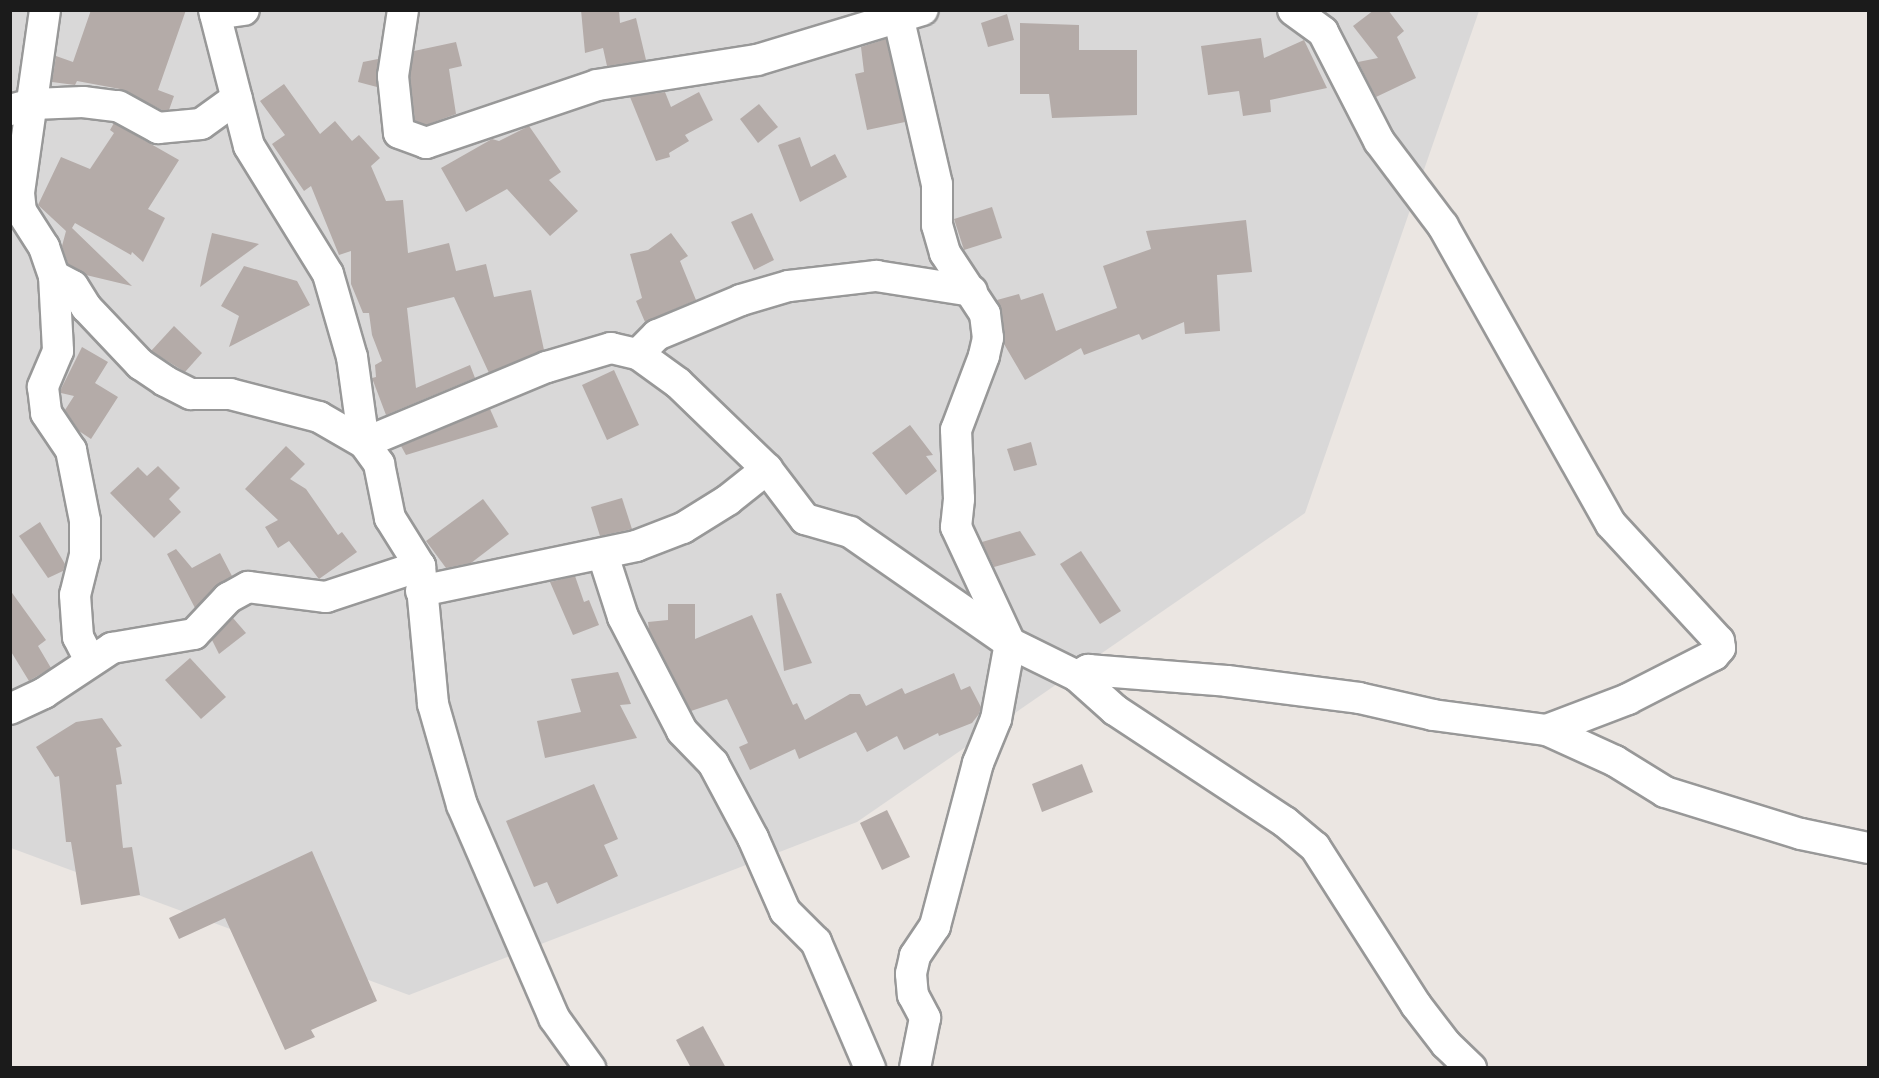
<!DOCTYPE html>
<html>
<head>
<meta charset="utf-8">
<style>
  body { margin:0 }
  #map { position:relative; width:1879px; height:1078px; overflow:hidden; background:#ebe6e2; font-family:"Archivo Narrow",sans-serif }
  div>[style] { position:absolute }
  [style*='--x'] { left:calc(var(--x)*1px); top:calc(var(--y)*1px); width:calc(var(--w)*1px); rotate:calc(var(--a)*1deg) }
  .residential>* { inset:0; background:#d9d8d8 }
  .building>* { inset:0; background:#b4aba8 }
  .roads { filter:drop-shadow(2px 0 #989898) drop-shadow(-2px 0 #989898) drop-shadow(0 2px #989898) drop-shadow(0 -2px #989898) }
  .minor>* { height:30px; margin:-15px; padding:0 15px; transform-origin:15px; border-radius:15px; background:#fff }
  span { translate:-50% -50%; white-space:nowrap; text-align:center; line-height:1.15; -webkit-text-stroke:4.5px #fff; paint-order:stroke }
  .frame { position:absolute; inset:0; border:12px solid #1b1b1b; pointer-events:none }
</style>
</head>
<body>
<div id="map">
  <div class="residential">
    <div style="clip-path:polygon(10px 11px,1479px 11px,1305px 513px,857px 822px,409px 995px,11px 848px)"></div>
  </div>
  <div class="building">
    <div style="clip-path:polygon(91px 10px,186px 10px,158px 90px,174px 96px,169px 110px,162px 110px,120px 89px,77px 81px,75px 85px,52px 82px,56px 56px,73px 62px)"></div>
    <div style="clip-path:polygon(581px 10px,619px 10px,620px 23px,636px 18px,646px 60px,607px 66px,603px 48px,585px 53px)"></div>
    <div style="clip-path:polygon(1374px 10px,1388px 10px,1404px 31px,1397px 37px,1416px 78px,1376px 97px,1358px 62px,1378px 58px,1353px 26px)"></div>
    <div style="clip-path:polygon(1007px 14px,1014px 40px,988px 47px,981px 23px)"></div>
    <div style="clip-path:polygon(1020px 23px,1079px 25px,1079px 50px,1137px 50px,1137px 115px,1052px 118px,1049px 94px,1020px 94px)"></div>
    <div style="clip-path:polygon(1261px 38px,1264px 58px,1304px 40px,1327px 88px,1270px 100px,1271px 112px,1243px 116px,1239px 91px,1208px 95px,1201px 46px)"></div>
    <div style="clip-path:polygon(886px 39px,905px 122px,867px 130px,855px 74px,864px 72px,861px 47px)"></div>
    <div style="clip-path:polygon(456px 42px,462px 66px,449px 69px,456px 114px,426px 125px,415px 121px,410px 76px,414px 51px)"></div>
    <div style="clip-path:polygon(378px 59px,377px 87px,358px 82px,363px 62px)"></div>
    <div style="clip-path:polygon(284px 84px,320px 134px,335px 121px,352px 141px,359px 135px,380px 158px,371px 166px,386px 201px,403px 200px,408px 253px,449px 243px,456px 271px,486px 264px,494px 297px,531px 290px,544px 350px,489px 373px,454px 297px,407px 308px,416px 388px,470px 365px,475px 378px,386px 415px,372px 378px,376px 377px,375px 365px,382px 361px,372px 335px,369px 313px,363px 313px,351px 284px,351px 251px,339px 255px,311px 186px,304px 191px,272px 144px,285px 135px,260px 101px)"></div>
    <div style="clip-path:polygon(665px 92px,671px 107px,699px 92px,713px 120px,685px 135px,689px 141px,669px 153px,670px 157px,656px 161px,630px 97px)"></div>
    <div style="clip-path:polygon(759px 104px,778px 127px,758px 143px,740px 119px)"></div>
    <div style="clip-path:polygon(114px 123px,179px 160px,148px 209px,165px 218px,143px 262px,132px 252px,131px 255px,75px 223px,72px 228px,132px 286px,86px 275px,68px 264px,62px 246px,66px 231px,38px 205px,61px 157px,90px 169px,114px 133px,110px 130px)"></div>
    <div style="clip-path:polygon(529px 126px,561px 172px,549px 180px,578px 211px,550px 236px,507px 189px,466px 212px,441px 168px,492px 139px,499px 141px)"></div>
    <div style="clip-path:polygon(800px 137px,811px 167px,835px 154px,847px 177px,800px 202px,778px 145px)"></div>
    <div style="clip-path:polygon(992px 207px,1002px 238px,964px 250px,954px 219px)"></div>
    <div style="clip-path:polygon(752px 213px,774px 260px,754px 270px,731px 222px)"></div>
    <div style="clip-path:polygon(1246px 220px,1252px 272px,1217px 275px,1220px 331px,1185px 334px,1184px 322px,1142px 340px,1139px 334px,1084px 355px,1081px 348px,1025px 380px,1004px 344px,1002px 312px,997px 300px,1019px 294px,1021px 300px,1043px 293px,1056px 331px,1117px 308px,1103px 266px,1151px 249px,1146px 231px)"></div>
    <div style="clip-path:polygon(212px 233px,259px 244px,200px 287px,207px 254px)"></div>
    <div style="clip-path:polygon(671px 233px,688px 256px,680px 261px,696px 300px,645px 322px,636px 301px,642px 298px,630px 254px,648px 250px)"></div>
    <div style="clip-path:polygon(244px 266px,297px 281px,310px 305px,229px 347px,239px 316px,221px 306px)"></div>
    <div style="clip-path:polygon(174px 326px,202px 353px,185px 372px,151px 351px)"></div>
    <div style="clip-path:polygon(82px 347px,108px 362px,95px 383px,118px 397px,91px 439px,79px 431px,65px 410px,74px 396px,61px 393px,61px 389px)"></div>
    <div style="clip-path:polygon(614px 370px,639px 425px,607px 440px,582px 385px)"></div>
    <div style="clip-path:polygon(490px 409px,498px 427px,406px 455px,401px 446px)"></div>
    <div style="clip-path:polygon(910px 425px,933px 455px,926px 456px,937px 471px,906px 495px,872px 453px)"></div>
    <div style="clip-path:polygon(1031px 442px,1037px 465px,1014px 471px,1007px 449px)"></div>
    <div style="clip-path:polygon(286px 446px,305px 464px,290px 479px,306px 489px,338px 535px,342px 532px,357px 552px,319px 579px,289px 541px,278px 548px,265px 527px,278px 520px,245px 489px)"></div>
    <div style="clip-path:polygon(158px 466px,180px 488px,169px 499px,181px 512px,154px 538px,110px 493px,138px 467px,147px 476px)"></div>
    <div style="clip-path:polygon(622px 498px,632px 529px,600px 536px,591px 507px)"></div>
    <div style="clip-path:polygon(483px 499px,509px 534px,471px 563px,446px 568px,426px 541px)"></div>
    <div style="clip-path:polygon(40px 522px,65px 564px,63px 571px,48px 578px,19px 536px)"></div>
    <div style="clip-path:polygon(1020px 531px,1036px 555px,994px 567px,982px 542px)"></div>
    <div style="clip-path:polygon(176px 549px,192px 568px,220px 553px,232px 576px,216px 586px,195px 608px,167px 554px)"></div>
    <div style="clip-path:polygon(1081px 551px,1121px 611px,1100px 624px,1060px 564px)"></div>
    <div style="clip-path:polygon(575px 576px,584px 602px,589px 600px,599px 625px,573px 635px,550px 582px)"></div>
    <div style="clip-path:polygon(10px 590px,46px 640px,38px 646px,51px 668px,29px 681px,10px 650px)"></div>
    <div style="clip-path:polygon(781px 593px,812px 663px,784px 671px,776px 594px)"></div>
    <div style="clip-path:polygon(668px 604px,695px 604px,695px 639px,752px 615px,793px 705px,797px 703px,805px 720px,850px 694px,860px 694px,866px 706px,902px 688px,905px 694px,954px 673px,961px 690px,970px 686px,981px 707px,979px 714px,972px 723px,939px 736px,938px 733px,904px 750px,897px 736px,867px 752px,856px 732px,799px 759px,795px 749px,750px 770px,739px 747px,748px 743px,727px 699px,691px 711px,649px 630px,648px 622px,668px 620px)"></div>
    <div style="clip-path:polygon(233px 618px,246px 633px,219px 654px,212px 640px)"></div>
    <div style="clip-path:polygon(190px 658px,226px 697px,201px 719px,165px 680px)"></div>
    <div style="clip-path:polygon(618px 672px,631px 704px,620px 705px,637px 738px,545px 758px,537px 721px,581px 712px,571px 679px)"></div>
    <div style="clip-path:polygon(102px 718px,122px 746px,116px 748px,122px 784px,116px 785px,123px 848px,132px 847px,140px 895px,81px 905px,71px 842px,66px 842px,59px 776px,55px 777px,36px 747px,76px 722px)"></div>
    <div style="clip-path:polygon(1082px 764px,1093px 792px,1042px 812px,1032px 784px)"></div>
    <div style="clip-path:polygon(594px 784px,618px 839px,604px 845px,618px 876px,557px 904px,547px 882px,534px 887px,506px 821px)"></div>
    <div style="clip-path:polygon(887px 810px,910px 857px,882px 870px,860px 823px)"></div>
    <div style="clip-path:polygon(312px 851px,377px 1001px,311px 1030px,315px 1037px,285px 1050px,225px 918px,179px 939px,169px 918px)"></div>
    <div style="clip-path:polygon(703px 1026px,726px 1068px,691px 1068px,676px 1040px)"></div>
  </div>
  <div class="roads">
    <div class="minor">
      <div style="--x:45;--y:10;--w:185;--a:98.1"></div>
      <div style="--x:19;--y:193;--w:18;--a:84"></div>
      <div style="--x:21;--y:211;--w:43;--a:57.4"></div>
      <div style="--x:44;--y:247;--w:31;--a:71"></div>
      <div style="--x:54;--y:276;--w:75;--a:86.9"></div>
      <div style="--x:58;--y:351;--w:39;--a:113"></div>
      <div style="--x:43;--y:387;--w:26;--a:83"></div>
      <div style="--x:46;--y:413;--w:45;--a:56"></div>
      <div style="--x:71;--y:450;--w:72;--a:78.8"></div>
      <div style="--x:85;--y:521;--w:34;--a:90"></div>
      <div style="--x:85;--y:555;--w:41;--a:104"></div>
      <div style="--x:75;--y:595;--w:42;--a:85.9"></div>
      <div style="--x:78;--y:637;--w:27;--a:63"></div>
      <div style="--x:214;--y:10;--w:140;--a:75.6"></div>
      <div style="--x:249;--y:146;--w:150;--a:58.3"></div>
      <div style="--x:328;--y:274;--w:86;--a:73.9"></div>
      <div style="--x:352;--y:357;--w:87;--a:82.1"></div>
      <div style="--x:364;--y:443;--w:26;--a:54"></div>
      <div style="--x:379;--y:464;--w:55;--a:78.5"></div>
      <div style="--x:390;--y:518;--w:57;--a:58"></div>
      <div style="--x:420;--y:566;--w:139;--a:84.6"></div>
      <div style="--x:433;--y:704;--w:105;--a:74"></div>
      <div style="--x:462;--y:805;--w:232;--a:66.6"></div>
      <div style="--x:554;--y:1018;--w:62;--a:54.2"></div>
      <div style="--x:403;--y:10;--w:67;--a:98.6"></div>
      <div style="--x:393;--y:76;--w:57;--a:84"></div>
      <div style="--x:399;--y:133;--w:29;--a:20"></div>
      <div style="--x:426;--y:143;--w:181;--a:-18.7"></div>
      <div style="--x:597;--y:85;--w:162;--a:-8.9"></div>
      <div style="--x:757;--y:60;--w:173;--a:-16.8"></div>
      <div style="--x:1293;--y:10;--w:37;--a:36"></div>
      <div style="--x:1323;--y:32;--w:123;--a:62.8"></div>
      <div style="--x:1379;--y:141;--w:106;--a:53"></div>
      <div style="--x:1443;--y:226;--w:342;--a:60.6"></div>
      <div style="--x:1611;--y:524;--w:159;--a:47.3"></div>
      <div style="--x:1719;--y:641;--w:7;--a:82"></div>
      <div style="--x:1720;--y:648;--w:9;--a:131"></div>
      <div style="--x:1714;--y:655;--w:97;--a:152.9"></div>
      <div style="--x:1628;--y:699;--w:87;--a:159.1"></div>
      <div style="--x:215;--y:14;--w:29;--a:-8"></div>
      <div style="--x:899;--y:20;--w:168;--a:77"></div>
      <div style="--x:937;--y:184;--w:41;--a:90"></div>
      <div style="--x:937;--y:225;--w:29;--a:74"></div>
      <div style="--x:945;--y:253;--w:73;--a:56.7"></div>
      <div style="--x:985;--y:314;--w:24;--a:83"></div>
      <div style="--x:988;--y:338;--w:18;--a:103"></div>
      <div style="--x:984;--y:356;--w:79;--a:110.7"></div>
      <div style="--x:956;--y:430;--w:69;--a:87.5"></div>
      <div style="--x:959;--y:499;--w:28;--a:96"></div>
      <div style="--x:956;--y:527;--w:128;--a:65"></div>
      <div style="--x:1010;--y:643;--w:77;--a:100.4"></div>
      <div style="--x:996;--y:719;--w:48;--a:112.2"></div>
      <div style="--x:978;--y:763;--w:169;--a:104.8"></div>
      <div style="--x:935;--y:926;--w:36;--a:124"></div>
      <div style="--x:915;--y:956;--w:18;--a:103"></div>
      <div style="--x:911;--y:974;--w:21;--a:85"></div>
      <div style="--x:913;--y:995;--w:26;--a:62"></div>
      <div style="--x:925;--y:1018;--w:51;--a:101.3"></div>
      <div style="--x:10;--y:110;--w:24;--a:-15"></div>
      <div style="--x:33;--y:104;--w:50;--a:-2.3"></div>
      <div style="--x:83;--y:102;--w:35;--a:7"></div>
      <div style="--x:118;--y:106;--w:46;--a:28.8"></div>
      <div style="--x:158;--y:128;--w:43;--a:-5.3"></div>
      <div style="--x:201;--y:124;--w:44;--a:-35.8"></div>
      <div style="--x:54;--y:276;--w:21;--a:28"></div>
      <div style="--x:73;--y:286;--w:25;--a:58"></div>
      <div style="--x:86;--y:307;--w:79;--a:46.5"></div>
      <div style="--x:140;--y:364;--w:30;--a:34"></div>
      <div style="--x:165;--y:381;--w:29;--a:27"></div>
      <div style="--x:191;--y:394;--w:39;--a:0"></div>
      <div style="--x:230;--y:394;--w:92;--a:14.5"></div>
      <div style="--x:319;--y:417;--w:52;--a:30"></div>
      <div style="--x:364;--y:443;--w:198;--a:-22.6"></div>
      <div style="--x:547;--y:367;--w:67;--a:-16.5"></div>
      <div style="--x:611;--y:348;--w:28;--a:13"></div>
      <div style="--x:638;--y:354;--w:49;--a:35.9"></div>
      <div style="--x:678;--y:383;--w:124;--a:44"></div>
      <div style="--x:767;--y:469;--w:63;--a:52.8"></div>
      <div style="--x:805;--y:519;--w:47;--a:16.1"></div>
      <div style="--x:850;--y:532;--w:195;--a:34.8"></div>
      <div style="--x:1010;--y:643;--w:75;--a:26.2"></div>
      <div style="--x:1077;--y:676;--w:51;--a:41.8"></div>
      <div style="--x:1115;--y:710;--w:204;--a:33.4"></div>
      <div style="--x:1285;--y:822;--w:39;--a:40"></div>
      <div style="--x:1315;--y:847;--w:188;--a:57.4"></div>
      <div style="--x:1416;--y:1005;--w:49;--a:52.4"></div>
      <div style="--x:1446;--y:1044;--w:35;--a:44"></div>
      <div style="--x:638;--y:354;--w:27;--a:-45"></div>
      <div style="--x:657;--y:335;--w:91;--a:-22.6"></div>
      <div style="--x:741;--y:300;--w:50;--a:-16.3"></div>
      <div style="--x:789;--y:286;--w:88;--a:-6.6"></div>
      <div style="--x:876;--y:276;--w:97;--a:8.9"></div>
      <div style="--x:603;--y:555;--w:65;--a:72.1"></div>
      <div style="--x:623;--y:617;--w:128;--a:62.6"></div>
      <div style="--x:682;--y:731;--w:45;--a:45.9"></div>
      <div style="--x:713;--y:763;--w:85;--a:61.9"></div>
      <div style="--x:753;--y:838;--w:80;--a:66.3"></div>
      <div style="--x:785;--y:911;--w:44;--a:45"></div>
      <div style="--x:816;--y:942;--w:137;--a:66.8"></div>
      <div style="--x:421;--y:591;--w:220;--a:-11.8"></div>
      <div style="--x:636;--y:546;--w:50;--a:-21"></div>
      <div style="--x:683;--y:528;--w:53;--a:-31.9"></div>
      <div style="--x:728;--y:500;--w:50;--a:-38.5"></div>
      <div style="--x:1077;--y:676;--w:13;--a:-29"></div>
      <div style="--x:1088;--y:670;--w:139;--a:4.5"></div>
      <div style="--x:1227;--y:681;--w:133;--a:7.3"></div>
      <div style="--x:1359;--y:698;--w:76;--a:12.9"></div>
      <div style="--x:1433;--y:715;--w:115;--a:7.5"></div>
      <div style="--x:1547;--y:730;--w:75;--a:24.5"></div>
      <div style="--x:1615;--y:761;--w:59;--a:31.8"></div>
      <div style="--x:1665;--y:792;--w:142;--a:17.2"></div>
      <div style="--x:1801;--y:834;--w:68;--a:11.8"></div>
      <div style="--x:10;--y:709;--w:38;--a:-25"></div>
      <div style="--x:44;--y:693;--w:82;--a:-33.5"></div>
      <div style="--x:112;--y:648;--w:83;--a:-9.7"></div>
      <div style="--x:194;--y:634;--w:50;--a:-46.6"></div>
      <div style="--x:228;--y:598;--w:23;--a:-29"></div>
      <div style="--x:248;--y:587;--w:79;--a:7.3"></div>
      <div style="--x:326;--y:597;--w:99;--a:-18.3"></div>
    </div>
  </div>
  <div class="frame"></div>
</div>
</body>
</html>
